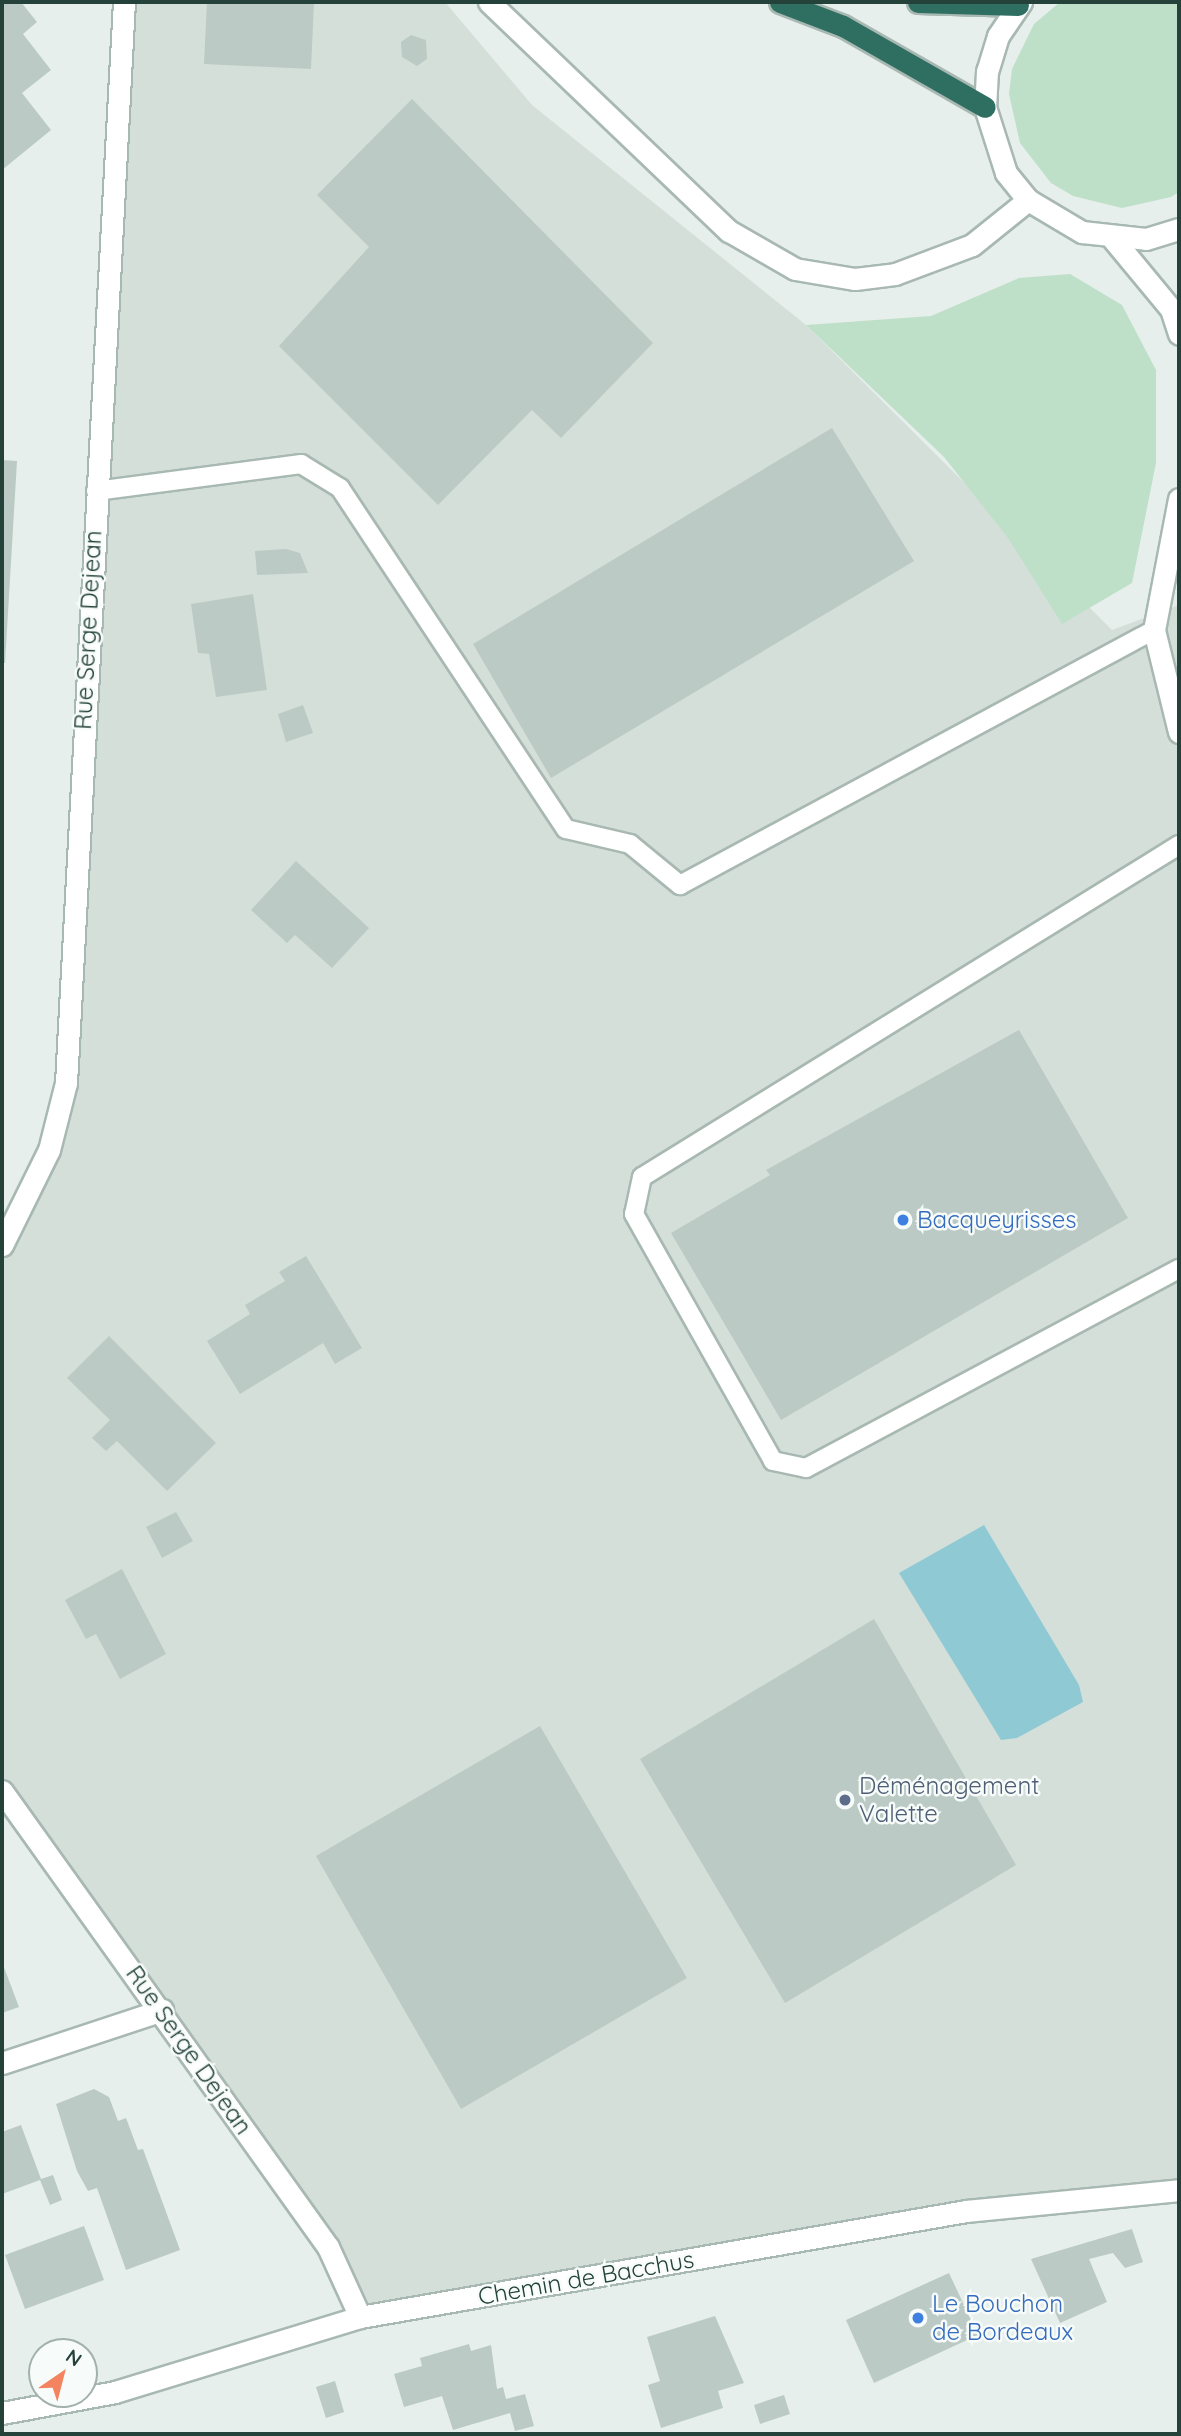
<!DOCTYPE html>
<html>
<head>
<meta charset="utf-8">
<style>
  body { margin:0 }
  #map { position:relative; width:1181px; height:2436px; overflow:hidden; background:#e6efeb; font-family:Quicksand,sans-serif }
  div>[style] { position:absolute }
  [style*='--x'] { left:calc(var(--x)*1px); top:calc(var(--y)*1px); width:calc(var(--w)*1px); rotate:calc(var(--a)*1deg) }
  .built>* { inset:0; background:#d4dfda }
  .green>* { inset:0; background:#bfe0c8 }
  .water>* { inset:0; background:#8ec9d4 }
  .building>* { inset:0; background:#bbcac4 }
  .roads { filter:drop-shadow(2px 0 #a8b8b2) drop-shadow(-2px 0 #a8b8b2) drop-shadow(0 2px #a8b8b2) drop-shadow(0 -2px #a8b8b2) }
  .lane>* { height:18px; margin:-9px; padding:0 9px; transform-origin:9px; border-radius:9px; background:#fff }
  .street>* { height:21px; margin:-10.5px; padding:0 10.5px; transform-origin:10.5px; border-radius:10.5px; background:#fff }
  .secondary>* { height:21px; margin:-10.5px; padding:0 10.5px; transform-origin:10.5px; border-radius:10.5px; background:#fff }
  .highway>* { height:21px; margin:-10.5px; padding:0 10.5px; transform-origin:10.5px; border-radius:10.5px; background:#2f6f62 }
  .dots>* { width:19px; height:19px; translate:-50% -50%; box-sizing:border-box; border:4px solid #f7fbf9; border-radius:50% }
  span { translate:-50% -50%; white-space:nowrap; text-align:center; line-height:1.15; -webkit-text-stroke:5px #f7fbf9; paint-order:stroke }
  .street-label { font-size:24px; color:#24423a }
  .shop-label { font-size:24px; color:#366cbe }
  .left { translate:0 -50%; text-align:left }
  .service-label { font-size:24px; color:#4e5e75 }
  .frame { position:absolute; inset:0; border:4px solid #24423a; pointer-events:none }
  .north { position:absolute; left:28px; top:2338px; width:70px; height:70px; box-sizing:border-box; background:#f7fbf9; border:2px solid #a3b1ad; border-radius:50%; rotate:35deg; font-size:19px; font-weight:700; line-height:28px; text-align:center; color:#24423a }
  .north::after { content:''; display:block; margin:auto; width:24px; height:32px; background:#f4845f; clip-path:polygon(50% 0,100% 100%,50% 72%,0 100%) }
</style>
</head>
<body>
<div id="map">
  <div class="built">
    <div style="clip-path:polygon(124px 2px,445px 2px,532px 105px,806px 325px,1112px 630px,1179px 605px,1179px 2190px,966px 2211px,360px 2317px,348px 2279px,2px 1791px,2px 1245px,66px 1083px)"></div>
  </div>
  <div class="green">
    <div style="clip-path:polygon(1060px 2px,1179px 2px,1179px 192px,1171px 197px,1122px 208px,1073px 196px,1051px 183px,1020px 143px,1009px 94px,1012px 69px,1034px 24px)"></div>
    <div style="clip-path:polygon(1070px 274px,1122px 305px,1156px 370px,1156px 463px,1132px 583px,1062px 624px,1008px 538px,944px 457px,806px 325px,931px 316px,1019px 278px)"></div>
  </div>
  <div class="water">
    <div style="clip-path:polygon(984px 1525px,1079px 1685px,1083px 1702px,1017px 1738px,1001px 1740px,899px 1573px)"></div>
  </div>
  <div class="building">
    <div style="clip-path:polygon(2px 2px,21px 2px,37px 22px,23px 34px,51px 70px,22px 93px,51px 130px,2px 170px)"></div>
    <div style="clip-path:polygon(207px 2px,314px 2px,311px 69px,204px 64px)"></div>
    <div style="clip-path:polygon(411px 35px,426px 40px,427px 59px,417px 66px,402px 57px,401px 42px)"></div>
    <div style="clip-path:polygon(412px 99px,653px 343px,561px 438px,532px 410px,438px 505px,279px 346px,369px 247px,317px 195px)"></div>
    <div style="clip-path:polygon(832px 428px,914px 561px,551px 778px,473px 644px)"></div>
    <div style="clip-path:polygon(2px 460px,17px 461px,5px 663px,2px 663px)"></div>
    <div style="clip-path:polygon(286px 549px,300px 553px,308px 573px,257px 575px,255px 551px)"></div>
    <div style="clip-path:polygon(253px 594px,267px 690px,216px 697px,209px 654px,198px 653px,191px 604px)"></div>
    <div style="clip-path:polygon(303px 705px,313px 733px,286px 742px,278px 714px)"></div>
    <div style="clip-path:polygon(296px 861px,369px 928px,332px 968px,295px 935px,287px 943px,251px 910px)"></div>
    <div style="clip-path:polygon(1019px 1030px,1128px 1218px,781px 1420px,671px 1233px,770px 1175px,766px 1170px)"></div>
    <div style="clip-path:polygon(306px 1256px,362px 1348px,335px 1364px,323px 1343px,240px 1394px,207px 1341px,250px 1314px,245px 1305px,285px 1281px,279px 1272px)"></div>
    <div style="clip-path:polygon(109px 1336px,216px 1443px,167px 1491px,117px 1441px,106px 1451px,92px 1438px,110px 1420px,67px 1378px)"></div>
    <div style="clip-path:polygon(176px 1512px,193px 1541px,162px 1558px,146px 1527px)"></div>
    <div style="clip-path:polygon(122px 1569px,166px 1654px,120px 1679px,96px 1634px,86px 1639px,65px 1600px)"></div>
    <div style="clip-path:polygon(874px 1619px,1016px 1865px,785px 2003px,640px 1759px)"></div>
    <div style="clip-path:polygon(540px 1726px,687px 1978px,461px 2109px,316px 1856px)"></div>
    <div style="clip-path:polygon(2px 1962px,19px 2007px,2px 2013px)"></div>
    <div style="clip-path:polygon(94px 2089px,109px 2097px,118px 2121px,126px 2118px,138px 2150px,143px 2149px,180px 2250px,126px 2270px,97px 2188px,88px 2191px,77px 2171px,56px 2104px)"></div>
    <div style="clip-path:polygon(21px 2125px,41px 2179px,53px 2175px,62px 2200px,50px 2205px,40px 2180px,2px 2194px,2px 2132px)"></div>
    <div style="clip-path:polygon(84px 2226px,104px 2280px,25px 2309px,5px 2255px)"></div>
    <div style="clip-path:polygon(1132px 2229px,1143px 2262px,1125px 2268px,1113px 2253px,1089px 2259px,1107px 2302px,1060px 2323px,1031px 2259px)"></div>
    <div style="clip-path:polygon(949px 2273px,978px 2335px,874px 2383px,846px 2320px)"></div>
    <div style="clip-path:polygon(715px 2316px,744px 2383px,718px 2391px,723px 2408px,661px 2428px,648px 2385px,660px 2381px,647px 2337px)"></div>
    <div style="clip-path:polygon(469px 2344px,471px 2351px,491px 2345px,497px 2389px,503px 2387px,506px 2399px,525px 2394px,534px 2426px,515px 2431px,510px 2413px,453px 2430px,442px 2396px,404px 2407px,394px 2374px,422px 2366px,420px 2358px)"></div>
    <div style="clip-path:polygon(335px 2381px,344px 2412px,326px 2418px,316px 2387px)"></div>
    <div style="clip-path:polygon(784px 2395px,790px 2414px,760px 2424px,754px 2405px)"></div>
  </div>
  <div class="roads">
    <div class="lane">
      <div style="--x:96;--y:491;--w:207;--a:-7.5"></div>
      <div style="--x:301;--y:464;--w:46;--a:31.6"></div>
      <div style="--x:340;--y:488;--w:409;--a:56.5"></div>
      <div style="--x:566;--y:829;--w:66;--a:13.2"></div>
      <div style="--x:630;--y:844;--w:65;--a:39.4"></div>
      <div style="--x:680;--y:885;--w:538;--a:-28.28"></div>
      <div style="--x:1179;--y:845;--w:631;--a:148.27"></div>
      <div style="--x:642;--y:1177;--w:38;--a:102"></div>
      <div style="--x:634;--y:1214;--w:283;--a:60.6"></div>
      <div style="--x:773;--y:1461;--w:34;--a:12"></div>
      <div style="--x:806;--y:1468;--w:423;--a:-28.1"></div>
    </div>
    <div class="street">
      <div style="--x:489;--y:2;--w:332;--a:43.7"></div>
      <div style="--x:729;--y:231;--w:76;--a:29.9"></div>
      <div style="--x:795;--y:269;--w:61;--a:9.5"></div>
      <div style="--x:855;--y:279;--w:40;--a:-7.1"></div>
      <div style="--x:895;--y:274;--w:82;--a:-20.6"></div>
      <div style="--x:972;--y:245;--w:72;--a:-38.8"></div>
      <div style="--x:2;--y:1245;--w:106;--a:-63.7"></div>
      <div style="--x:49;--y:1150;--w:69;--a:-75.8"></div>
      <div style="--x:66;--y:1083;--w:1083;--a:-86.93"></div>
      <div style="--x:2;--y:1791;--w:561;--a:54.44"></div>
      <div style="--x:328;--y:2247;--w:77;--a:65.4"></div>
      <div style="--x:2;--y:2063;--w:169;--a:-18.3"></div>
      <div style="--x:2;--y:2413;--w:115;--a:-10.5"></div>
      <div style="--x:115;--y:2392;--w:256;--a:-17"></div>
      <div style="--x:360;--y:2317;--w:615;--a:-9.92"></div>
      <div style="--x:966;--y:2211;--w:214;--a:-5.6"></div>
    </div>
    <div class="secondary">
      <div style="--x:1021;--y:2;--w:41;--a:124.1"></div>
      <div style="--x:998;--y:36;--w:37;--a:107"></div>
      <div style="--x:987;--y:71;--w:36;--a:93"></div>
      <div style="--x:985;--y:107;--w:69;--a:72.3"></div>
      <div style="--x:1006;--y:173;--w:35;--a:51"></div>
      <div style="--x:1028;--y:200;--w:63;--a:30.7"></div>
      <div style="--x:1082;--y:232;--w:64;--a:6.2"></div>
      <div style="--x:1146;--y:239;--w:34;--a:-17"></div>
      <div style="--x:1113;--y:239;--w:91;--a:50.4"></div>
      <div style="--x:1171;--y:309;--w:26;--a:72"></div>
      <div style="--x:1179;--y:499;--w:133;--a:100.8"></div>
      <div style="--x:1154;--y:630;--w:105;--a:76.2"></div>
    </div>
    <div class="highway">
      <div style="--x:780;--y:2;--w:67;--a:20.9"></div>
      <div style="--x:843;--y:26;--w:163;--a:29.7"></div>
      <div style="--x:918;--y:2;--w:100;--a:1.7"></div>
    </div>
  </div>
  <div class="dots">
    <div style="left:903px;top:1220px;background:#3f7fe0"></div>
    <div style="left:845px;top:1800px;background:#5c6f8a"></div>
    <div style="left:918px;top:2318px;background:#3f7fe0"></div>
  </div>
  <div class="street-label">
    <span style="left:88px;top:630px;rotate:-87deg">Rue Serge Dejean</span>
    <span style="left:189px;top:2050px;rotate:55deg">Rue Serge Dejean</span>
    <span style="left:586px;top:2278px;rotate:-10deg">Chemin de Bacchus</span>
  </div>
  <div class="shop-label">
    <span class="left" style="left:917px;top:1220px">Bacqueyrisses</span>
    <span class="left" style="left:932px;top:2318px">Le Bouchon<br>de Bordeaux</span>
  </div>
  <div class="service-label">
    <span class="left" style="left:859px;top:1800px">Déménagement<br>Valette</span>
  </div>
  <div class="frame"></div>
  <div class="north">N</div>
</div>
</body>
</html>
